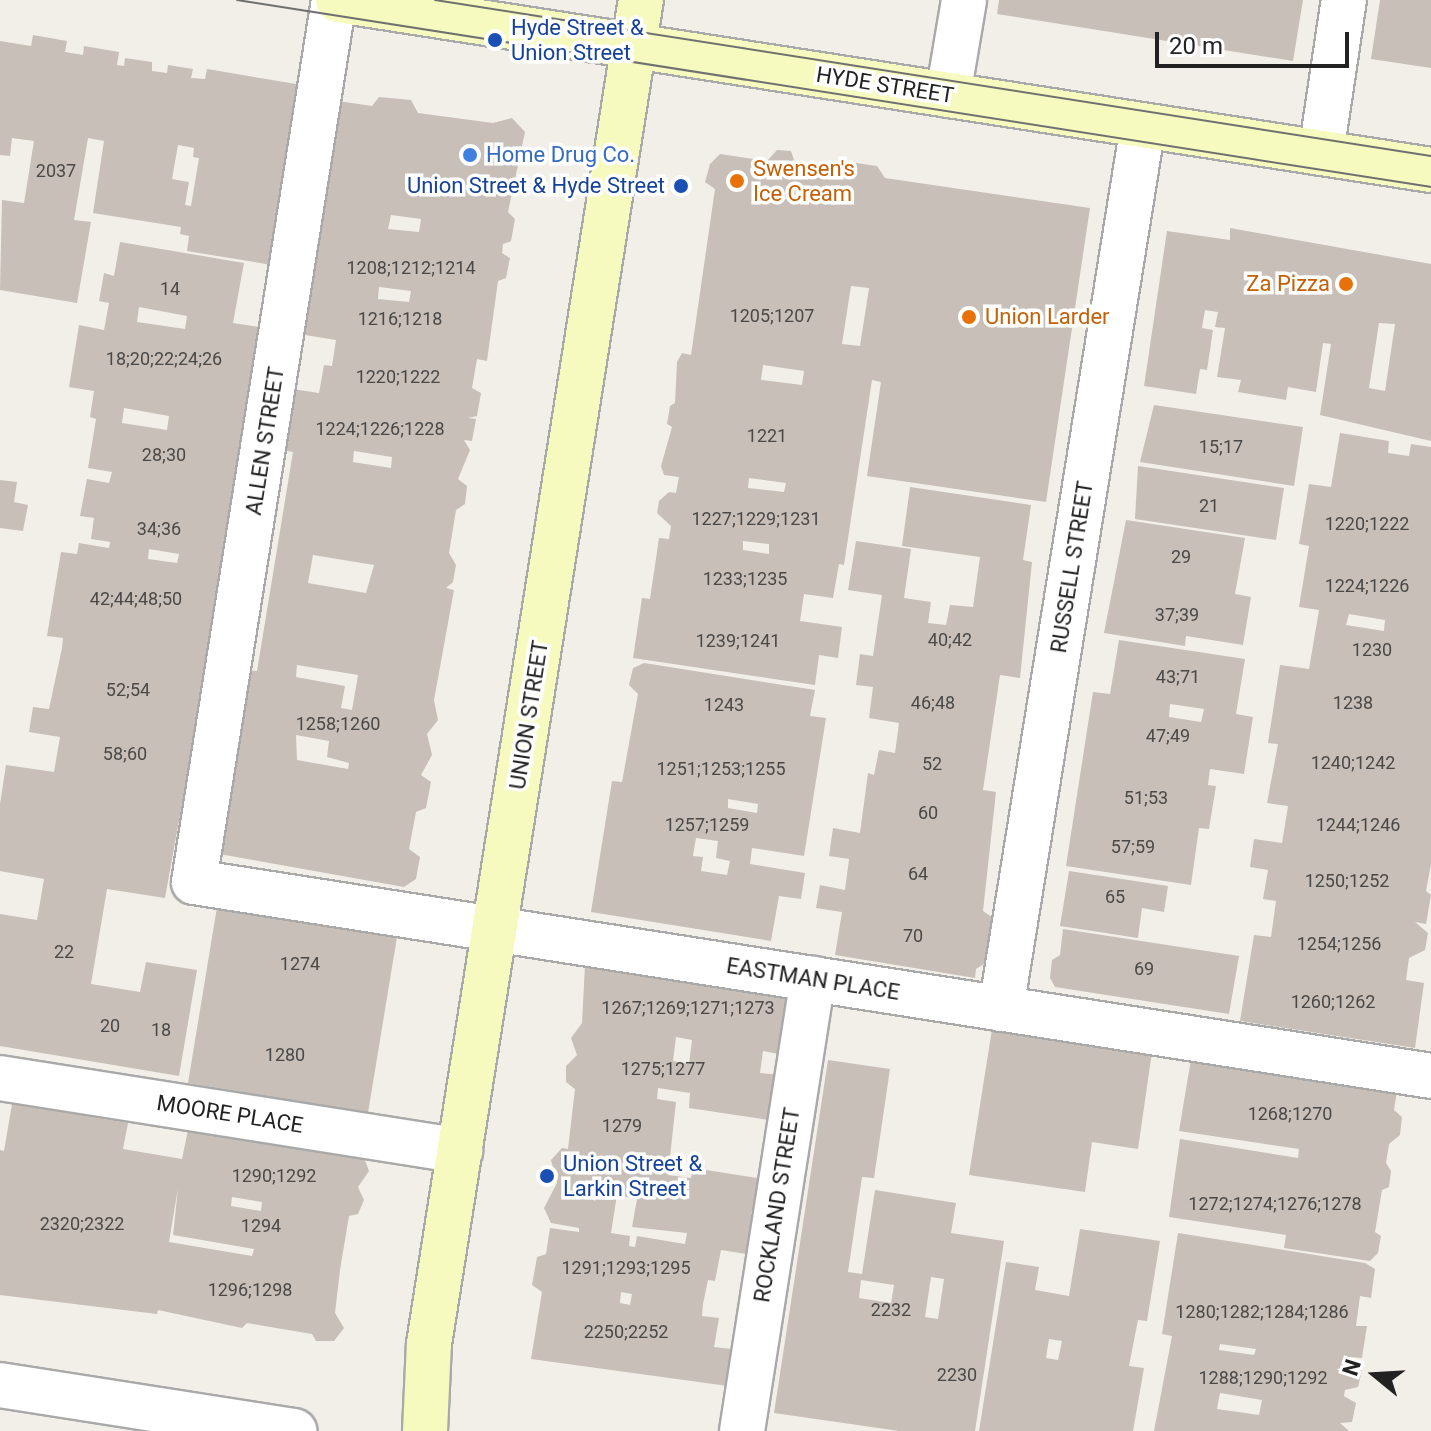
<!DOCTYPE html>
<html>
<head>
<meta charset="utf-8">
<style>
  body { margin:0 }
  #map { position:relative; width:1431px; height:1431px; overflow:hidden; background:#f2efe9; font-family:Roboto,sans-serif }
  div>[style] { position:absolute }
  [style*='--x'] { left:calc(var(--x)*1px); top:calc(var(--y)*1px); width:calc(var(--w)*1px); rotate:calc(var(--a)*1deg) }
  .building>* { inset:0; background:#c7bfb8 }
  .roads { filter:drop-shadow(2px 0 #a9a9a9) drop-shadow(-2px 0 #a9a9a9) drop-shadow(0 2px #a9a9a9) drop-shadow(0 -2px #a9a9a9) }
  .street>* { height:44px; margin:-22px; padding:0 22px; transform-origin:22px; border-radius:22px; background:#fff }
  .secondary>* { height:44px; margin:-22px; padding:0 22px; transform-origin:22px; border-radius:22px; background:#f7fabf }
  .tram>* { height:2px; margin:-1px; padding:0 1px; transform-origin:1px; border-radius:1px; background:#707070 }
  .dots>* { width:22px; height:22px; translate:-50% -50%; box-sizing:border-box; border:4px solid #fff; border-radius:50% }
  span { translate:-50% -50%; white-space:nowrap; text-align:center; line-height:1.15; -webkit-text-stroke:7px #fff; paint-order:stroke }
  .number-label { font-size:18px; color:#4b4948 }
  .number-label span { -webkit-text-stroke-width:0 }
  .transit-label { font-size:22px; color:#164399 }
  .left { translate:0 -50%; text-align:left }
  .right { translate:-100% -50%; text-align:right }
  .street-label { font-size:22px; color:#222 }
  .shop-label { font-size:22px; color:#366cbe }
  .food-label { font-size:22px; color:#c56008 }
  .north { position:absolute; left:1335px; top:1335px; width:80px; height:80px; -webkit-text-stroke:6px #fff; paint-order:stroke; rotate:288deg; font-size:22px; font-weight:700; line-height:32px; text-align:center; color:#222 }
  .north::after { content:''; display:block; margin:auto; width:28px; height:36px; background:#222; clip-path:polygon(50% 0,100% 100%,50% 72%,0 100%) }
  .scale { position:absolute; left:1155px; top:32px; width:194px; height:36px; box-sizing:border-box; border:4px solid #222; border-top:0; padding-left:10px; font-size:24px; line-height:28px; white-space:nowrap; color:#222; -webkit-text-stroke:6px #fff; paint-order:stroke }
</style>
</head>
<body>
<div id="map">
  <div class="building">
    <div style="clip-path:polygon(999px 0,1303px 0,1293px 61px,997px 14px)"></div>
    <div style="clip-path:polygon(1380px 0,1431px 0,1431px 68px,1371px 59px)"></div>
    <div style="clip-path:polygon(evenodd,33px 35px,67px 41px,65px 52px,83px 55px,84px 46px,119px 52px,117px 65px,124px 66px,125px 58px,152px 62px,152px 71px,167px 73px,168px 65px,193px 69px,191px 78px,205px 79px,207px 69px,302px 85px,272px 265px,187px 251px,189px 236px,180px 234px,181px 227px,93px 213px,104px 141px,88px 138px,74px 220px,91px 222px,77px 303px,0 290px,2px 200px,24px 203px,34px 141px,12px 138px,10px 156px,0 155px,0 41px,31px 46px,33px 35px,178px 145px,194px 148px,193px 157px,199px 158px,191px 206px,185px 205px,189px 182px,172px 179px,178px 145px)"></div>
    <div style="clip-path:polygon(evenodd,379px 97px,411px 100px,418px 113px,493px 123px,512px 118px,525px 132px,508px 212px,515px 219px,511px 241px,503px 244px,502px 253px,510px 258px,506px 278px,498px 281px,487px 361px,477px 359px,472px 388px,481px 393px,477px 416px,468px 418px,476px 419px,472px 441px,464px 440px,470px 450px,458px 479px,467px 486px,465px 504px,456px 510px,449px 553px,456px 565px,453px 582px,446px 588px,454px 590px,434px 700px,438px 720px,427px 734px,432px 755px,421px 775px,431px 782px,426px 808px,416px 812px,409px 849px,420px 857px,416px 879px,404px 887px,219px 854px,248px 670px,257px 671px,293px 452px,282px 450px,292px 389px,319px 393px,324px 365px,332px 366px,336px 340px,305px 335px,338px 101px,372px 106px,379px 97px,391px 215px,421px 219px,419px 232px,388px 229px,391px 215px,379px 97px,379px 287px,411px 291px,409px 302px,378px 299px,379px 287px,379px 97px,354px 451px,392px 457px,391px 468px,353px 462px,354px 451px,379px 97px,313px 555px,374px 565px,366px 593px,308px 583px,313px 555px,379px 97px,297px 665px,358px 675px,352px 710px,341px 708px,345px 686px,296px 677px,297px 665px,379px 97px,296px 735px,329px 741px,327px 757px,349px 763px,348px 769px,297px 760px,296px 735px)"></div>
    <div style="clip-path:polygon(evenodd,777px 150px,791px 151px,796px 166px,848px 173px,856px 163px,877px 166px,885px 178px,1090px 208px,1046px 502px,867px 476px,881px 382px,872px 380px,844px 565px,839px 564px,833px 598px,804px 594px,800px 621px,842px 627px,838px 658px,819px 655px,815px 685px,633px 658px,642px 598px,650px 599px,659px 538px,669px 539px,671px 526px,657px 513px,659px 501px,669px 492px,676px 493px,679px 477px,664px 475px,661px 466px,672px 427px,667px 424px,670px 406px,675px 403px,677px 362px,682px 353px,691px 355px,715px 189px,705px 182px,710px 164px,720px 154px,767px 161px,777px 150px,851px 286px,869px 288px,860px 346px,842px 344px,851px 286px,777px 150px,763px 365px,804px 371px,802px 385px,761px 380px,763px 365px,777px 150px,749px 478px,786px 483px,784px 492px,748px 488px,749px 478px,777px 150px,743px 541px,769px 544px,769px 554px,743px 550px,743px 541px)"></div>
    <div style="clip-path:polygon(evenodd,1230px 228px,1431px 264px,1431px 441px,1320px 415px,1331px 344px,1323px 343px,1316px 392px,1288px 387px,1286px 400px,1238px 392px,1241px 380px,1217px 377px,1225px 328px,1215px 327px,1218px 312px,1205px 310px,1202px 328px,1213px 330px,1207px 370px,1200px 369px,1196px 394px,1144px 386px,1167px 231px,1230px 240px,1230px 228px,1379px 323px,1395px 324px,1385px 391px,1369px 388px,1379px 323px)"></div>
    <div style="clip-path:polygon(evenodd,120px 242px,244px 263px,233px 323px,259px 327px,221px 560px,226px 561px,165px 898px,107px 889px,91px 984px,140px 992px,146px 962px,197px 970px,179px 1076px,0 1046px,0 914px,37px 920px,44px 879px,0 871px,0 804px,6px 765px,54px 772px,60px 737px,29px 732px,33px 707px,49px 709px,62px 648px,63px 638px,47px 636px,61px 552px,77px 554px,79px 543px,109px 548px,110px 542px,91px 539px,94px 518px,80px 516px,87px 479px,109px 483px,112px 472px,88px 468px,96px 419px,90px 417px,94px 391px,69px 387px,79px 325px,104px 330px,109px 303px,99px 301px,104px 273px,114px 276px,120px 242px,139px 307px,187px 316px,185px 329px,137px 322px,139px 307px,120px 242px,124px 408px,169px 416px,167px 430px,122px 423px,124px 408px,120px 242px,149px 549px,179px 554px,177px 563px,148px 559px,149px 549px)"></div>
    <div style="clip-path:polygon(1154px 405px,1303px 427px,1294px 486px,1140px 462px)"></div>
    <div style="clip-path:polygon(evenodd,1340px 433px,1389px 441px,1388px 453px,1409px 456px,1411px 444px,1431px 447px,1431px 864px,1426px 891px,1431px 895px,1426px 924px,1415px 922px,1428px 933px,1425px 950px,1409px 958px,1406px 980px,1424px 983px,1415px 1048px,1240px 1021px,1254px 935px,1271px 937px,1276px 901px,1263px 899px,1268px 870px,1250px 867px,1254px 839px,1282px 843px,1288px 806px,1267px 803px,1278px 744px,1268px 743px,1280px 665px,1309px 669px,1319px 610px,1299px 607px,1309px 546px,1299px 544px,1309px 484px,1331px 487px,1340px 433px,1349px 614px,1385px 620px,1384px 631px,1346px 625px,1349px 614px)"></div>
    <div style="clip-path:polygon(1138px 466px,1284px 488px,1276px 540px,1135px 519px)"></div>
    <div style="clip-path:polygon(0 480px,17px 482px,14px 502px,28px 505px,23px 531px,0 528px)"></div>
    <div style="clip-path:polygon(910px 487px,1031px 505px,1023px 560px,1032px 562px,1020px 678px,1000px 675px,983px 790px,996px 792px,983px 911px,992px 917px,984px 964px,976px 969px,975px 978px,835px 955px,842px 912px,816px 908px,820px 885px,845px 890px,849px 859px,829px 856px,833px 828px,860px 833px,868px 773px,874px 775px,879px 750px,895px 753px,899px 723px,869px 718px,873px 687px,856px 685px,860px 654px,873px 656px,882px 595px,848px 590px,856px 541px,911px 549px,904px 598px,931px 602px,928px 623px,946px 625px,950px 605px,973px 607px,980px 557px,902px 546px)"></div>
    <div style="clip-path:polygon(1126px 520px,1245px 538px,1235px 594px,1251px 597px,1243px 645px,1186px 636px,1185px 646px,1104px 633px)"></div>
    <div style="clip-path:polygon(evenodd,1119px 640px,1245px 659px,1236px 714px,1253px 717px,1244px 774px,1210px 769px,1208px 785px,1216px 786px,1209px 829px,1199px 828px,1191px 885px,1066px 866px,1093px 692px,1110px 694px,1119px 640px,1170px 704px,1204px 709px,1201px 722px,1169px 717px,1170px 704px)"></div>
    <div style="clip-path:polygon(evenodd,644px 663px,815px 690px,810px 716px,826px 718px,804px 856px,752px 848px,750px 864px,805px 873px,801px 899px,779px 896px,771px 941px,591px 912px,612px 781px,622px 782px,638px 694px,629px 685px,633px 668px,644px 663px,728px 799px,758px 804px,757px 813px,728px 808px,728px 799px,644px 663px,696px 838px,718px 841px,716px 858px,730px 861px,727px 875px,701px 871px,703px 857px,693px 856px,696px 838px)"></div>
    <div style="clip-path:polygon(1069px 871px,1168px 886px,1164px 912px,1142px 908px,1138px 938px,1060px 926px)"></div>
    <div style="clip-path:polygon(218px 901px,398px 931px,368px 1113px,188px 1083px)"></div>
    <div style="clip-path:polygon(1063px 929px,1239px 956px,1229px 1014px,1055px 987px,1050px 978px,1052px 960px,1060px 955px)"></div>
    <div style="clip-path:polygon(evenodd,585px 965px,796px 987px,784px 1055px,763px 1051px,760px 1073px,782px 1075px,775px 1121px,689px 1108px,690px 1093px,658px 1088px,657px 1099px,676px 1102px,668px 1175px,691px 1178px,693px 1168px,757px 1178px,763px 1191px,760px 1207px,751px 1212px,754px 1245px,746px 1254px,721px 1250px,715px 1281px,708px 1280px,703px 1304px,702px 1316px,719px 1318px,714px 1347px,740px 1350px,735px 1387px,531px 1359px,542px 1292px,532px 1285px,537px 1257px,546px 1254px,550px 1228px,579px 1232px,579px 1228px,551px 1223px,544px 1208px,557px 1183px,551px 1160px,562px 1148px,568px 1149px,575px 1089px,566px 1082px,566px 1066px,577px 1055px,571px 1038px,582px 1023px,585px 965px,676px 1037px,692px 1040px,689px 1064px,673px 1061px,676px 1037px,585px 965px,617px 1195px,637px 1199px,632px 1227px,687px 1233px,685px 1244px,637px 1236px,635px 1247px,629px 1246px,630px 1236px,611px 1233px,617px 1195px,585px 965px,621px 1292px,632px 1294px,630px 1305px,620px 1303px,621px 1292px)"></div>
    <div style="clip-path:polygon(992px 1029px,1152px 1052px,1138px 1149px,1092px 1142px,1085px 1192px,969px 1175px)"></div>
    <div style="clip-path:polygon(1191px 1059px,1398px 1085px,1394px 1110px,1402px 1117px,1400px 1135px,1389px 1144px,1386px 1163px,1391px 1171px,1389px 1187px,1382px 1190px,1375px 1232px,1381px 1236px,1378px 1253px,1370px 1261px,1284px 1248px,1286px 1235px,1169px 1217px,1180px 1139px,1298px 1158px,1299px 1149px,1179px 1131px)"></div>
    <div style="clip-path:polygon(evenodd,828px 1060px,890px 1069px,874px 1178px,862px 1177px,848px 1272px,862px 1274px,875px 1190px,956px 1203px,951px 1233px,1004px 1241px,975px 1431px,899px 1431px,774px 1413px,828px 1060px,931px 1277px,944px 1279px,938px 1319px,925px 1317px,931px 1277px,828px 1060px,861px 1280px,894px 1285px,891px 1303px,859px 1298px,861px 1280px)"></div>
    <div style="clip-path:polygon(evenodd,12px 1104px,128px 1123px,123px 1149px,182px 1159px,189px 1125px,364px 1158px,369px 1171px,358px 1187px,364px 1200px,358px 1214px,349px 1216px,340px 1270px,335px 1313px,344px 1328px,334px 1341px,316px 1341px,312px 1334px,247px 1323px,242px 1328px,158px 1310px,157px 1314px,0 1295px,0 1150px,4px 1151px,12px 1104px,178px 1188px,173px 1235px,254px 1249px,252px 1256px,169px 1242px,178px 1188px,12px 1104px,232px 1197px,262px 1202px,261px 1211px,231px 1206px,232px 1197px)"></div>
    <div style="clip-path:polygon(evenodd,1080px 1229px,1160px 1241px,1147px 1321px,1138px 1320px,1129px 1366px,1144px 1368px,1133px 1431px,979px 1431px,1006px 1262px,1039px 1267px,1035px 1290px,1069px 1296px,1080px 1229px,1049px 1339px,1062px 1341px,1058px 1360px,1046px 1358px,1049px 1339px)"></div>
    <div style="clip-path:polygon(evenodd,1178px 1233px,1365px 1263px,1375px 1269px,1371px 1298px,1360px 1296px,1356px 1326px,1367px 1326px,1362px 1358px,1350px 1357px,1349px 1364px,1362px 1370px,1358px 1387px,1345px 1390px,1344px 1396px,1356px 1403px,1352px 1422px,1340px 1423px,1349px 1431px,1154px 1431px,1172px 1336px,1162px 1334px,1178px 1233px,1220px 1344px,1256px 1349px,1254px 1355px,1219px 1350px,1220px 1344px,1178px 1233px,1220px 1393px,1262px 1400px,1259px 1415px,1217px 1409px,1220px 1393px)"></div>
  </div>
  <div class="roads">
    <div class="street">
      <div style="--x:334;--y:0;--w:893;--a:99.02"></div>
      <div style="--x:194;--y:882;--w:1252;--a:8.91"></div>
      <div style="--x:948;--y:95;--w:96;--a:-80.4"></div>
      <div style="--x:1321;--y:153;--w:155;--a:-81.5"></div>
      <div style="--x:1001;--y:1009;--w:895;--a:-80.87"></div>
      <div style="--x:0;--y:1078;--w:466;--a:9"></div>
      <div style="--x:0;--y:1385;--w:298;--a:8.9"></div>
      <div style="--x:742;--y:1431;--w:458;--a:-81.1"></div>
    </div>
    <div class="secondary">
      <div style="--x:338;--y:0;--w:1106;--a:8.84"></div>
      <div style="--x:425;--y:1431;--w:87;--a:-87.4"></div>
      <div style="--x:429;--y:1344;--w:1361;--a:-81.04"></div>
    </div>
  </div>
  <div class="tram">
    <div style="--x:237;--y:0;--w:1209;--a:8.9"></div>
    <div style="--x:435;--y:0;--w:1008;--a:8.9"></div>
  </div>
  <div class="dots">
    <div style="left:495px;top:40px;background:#1a4fb4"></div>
    <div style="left:470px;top:155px;background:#3f7fe0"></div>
    <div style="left:737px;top:181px;background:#e8710a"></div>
    <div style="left:681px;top:186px;background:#1a4fb4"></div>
    <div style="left:1346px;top:284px;background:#e8710a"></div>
    <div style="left:969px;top:317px;background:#e8710a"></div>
    <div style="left:547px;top:1176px;background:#1a4fb4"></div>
  </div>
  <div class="number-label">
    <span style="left:56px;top:171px">2037</span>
    <span style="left:411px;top:268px">1208;1212;1214</span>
    <span style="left:170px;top:289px">14</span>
    <span style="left:772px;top:316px">1205;1207</span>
    <span style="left:400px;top:319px">1216;1218</span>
    <span style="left:164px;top:359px">18;20;22;24;26</span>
    <span style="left:398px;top:377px">1220;1222</span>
    <span style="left:380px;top:429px">1224;1226;1228</span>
    <span style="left:767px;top:436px">1221</span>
    <span style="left:1221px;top:447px">15;17</span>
    <span style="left:164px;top:455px">28;30</span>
    <span style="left:1209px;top:506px">21</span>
    <span style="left:756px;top:519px">1227;1229;1231</span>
    <span style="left:1367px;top:524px">1220;1222</span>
    <span style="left:159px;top:529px">34;36</span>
    <span style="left:1181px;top:557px">29</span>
    <span style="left:745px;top:579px">1233;1235</span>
    <span style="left:1367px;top:586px">1224;1226</span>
    <span style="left:136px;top:599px">42;44;48;50</span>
    <span style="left:1177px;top:615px">37;39</span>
    <span style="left:950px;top:640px">40;42</span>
    <span style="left:738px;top:641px">1239;1241</span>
    <span style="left:1372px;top:650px">1230</span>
    <span style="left:1178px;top:677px">43;71</span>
    <span style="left:128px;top:690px">52;54</span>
    <span style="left:933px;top:703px">46;48</span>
    <span style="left:1353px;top:703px">1238</span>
    <span style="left:724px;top:705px">1243</span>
    <span style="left:338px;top:724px">1258;1260</span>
    <span style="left:1168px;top:736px">47;49</span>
    <span style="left:125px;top:754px">58;60</span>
    <span style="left:1353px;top:763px">1240;1242</span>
    <span style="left:932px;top:764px">52</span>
    <span style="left:721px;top:769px">1251;1253;1255</span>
    <span style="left:1146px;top:798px">51;53</span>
    <span style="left:928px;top:813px">60</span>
    <span style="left:707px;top:825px">1257;1259</span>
    <span style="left:1358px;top:825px">1244;1246</span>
    <span style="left:1133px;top:847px">57;59</span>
    <span style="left:918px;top:874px">64</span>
    <span style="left:1347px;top:881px">1250;1252</span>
    <span style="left:1115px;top:897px">65</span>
    <span style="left:913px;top:936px">70</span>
    <span style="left:1339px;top:944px">1254;1256</span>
    <span style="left:64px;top:952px">22</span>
    <span style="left:300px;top:964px">1274</span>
    <span style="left:1144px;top:969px">69</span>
    <span style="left:1333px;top:1002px">1260;1262</span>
    <span style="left:688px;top:1008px">1267;1269;1271;1273</span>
    <span style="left:110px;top:1026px">20</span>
    <span style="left:161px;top:1030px">18</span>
    <span style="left:285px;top:1055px">1280</span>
    <span style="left:663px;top:1069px">1275;1277</span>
    <span style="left:1290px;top:1114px">1268;1270</span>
    <span style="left:622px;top:1126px">1279</span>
    <span style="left:274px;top:1176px">1290;1292</span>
    <span style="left:1275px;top:1204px">1272;1274;1276;1278</span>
    <span style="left:82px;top:1224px">2320;2322</span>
    <span style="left:261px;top:1226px">1294</span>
    <span style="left:626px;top:1268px">1291;1293;1295</span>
    <span style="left:250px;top:1290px">1296;1298</span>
    <span style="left:891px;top:1310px">2232</span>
    <span style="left:1262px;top:1312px">1280;1282;1284;1286</span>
    <span style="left:626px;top:1332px">2250;2252</span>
    <span style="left:957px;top:1375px">2230</span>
    <span style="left:1263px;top:1378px">1288;1290;1292</span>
  </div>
  <div class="transit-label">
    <span class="left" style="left:511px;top:40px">Hyde Street &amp;<br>Union Street</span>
    <span class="right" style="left:665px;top:186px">Union Street &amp; Hyde Street</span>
    <span class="left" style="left:563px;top:1176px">Union Street &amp;<br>Larkin Street</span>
  </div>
  <div class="street-label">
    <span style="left:885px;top:85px;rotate:9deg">HYDE STREET</span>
    <span style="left:265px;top:441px;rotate:-81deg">ALLEN STREET</span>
    <span style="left:1072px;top:567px;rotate:-81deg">RUSSELL STREET</span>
    <span style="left:529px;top:715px;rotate:-81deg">UNION STREET</span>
    <span style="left:813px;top:979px;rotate:9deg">EASTMAN PLACE</span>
    <span style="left:230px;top:1114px;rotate:9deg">MOORE PLACE</span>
    <span style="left:777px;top:1205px;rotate:-81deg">ROCKLAND STREET</span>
  </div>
  <div class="shop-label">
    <span class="left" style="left:486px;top:155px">Home Drug Co.</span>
  </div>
  <div class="food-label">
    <span class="left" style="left:753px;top:181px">Swensen's<br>Ice Cream</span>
    <span class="right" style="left:1330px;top:284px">Za Pizza</span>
    <span class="left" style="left:985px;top:317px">Union Larder</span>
  </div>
  <div class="north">N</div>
  <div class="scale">20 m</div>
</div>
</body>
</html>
